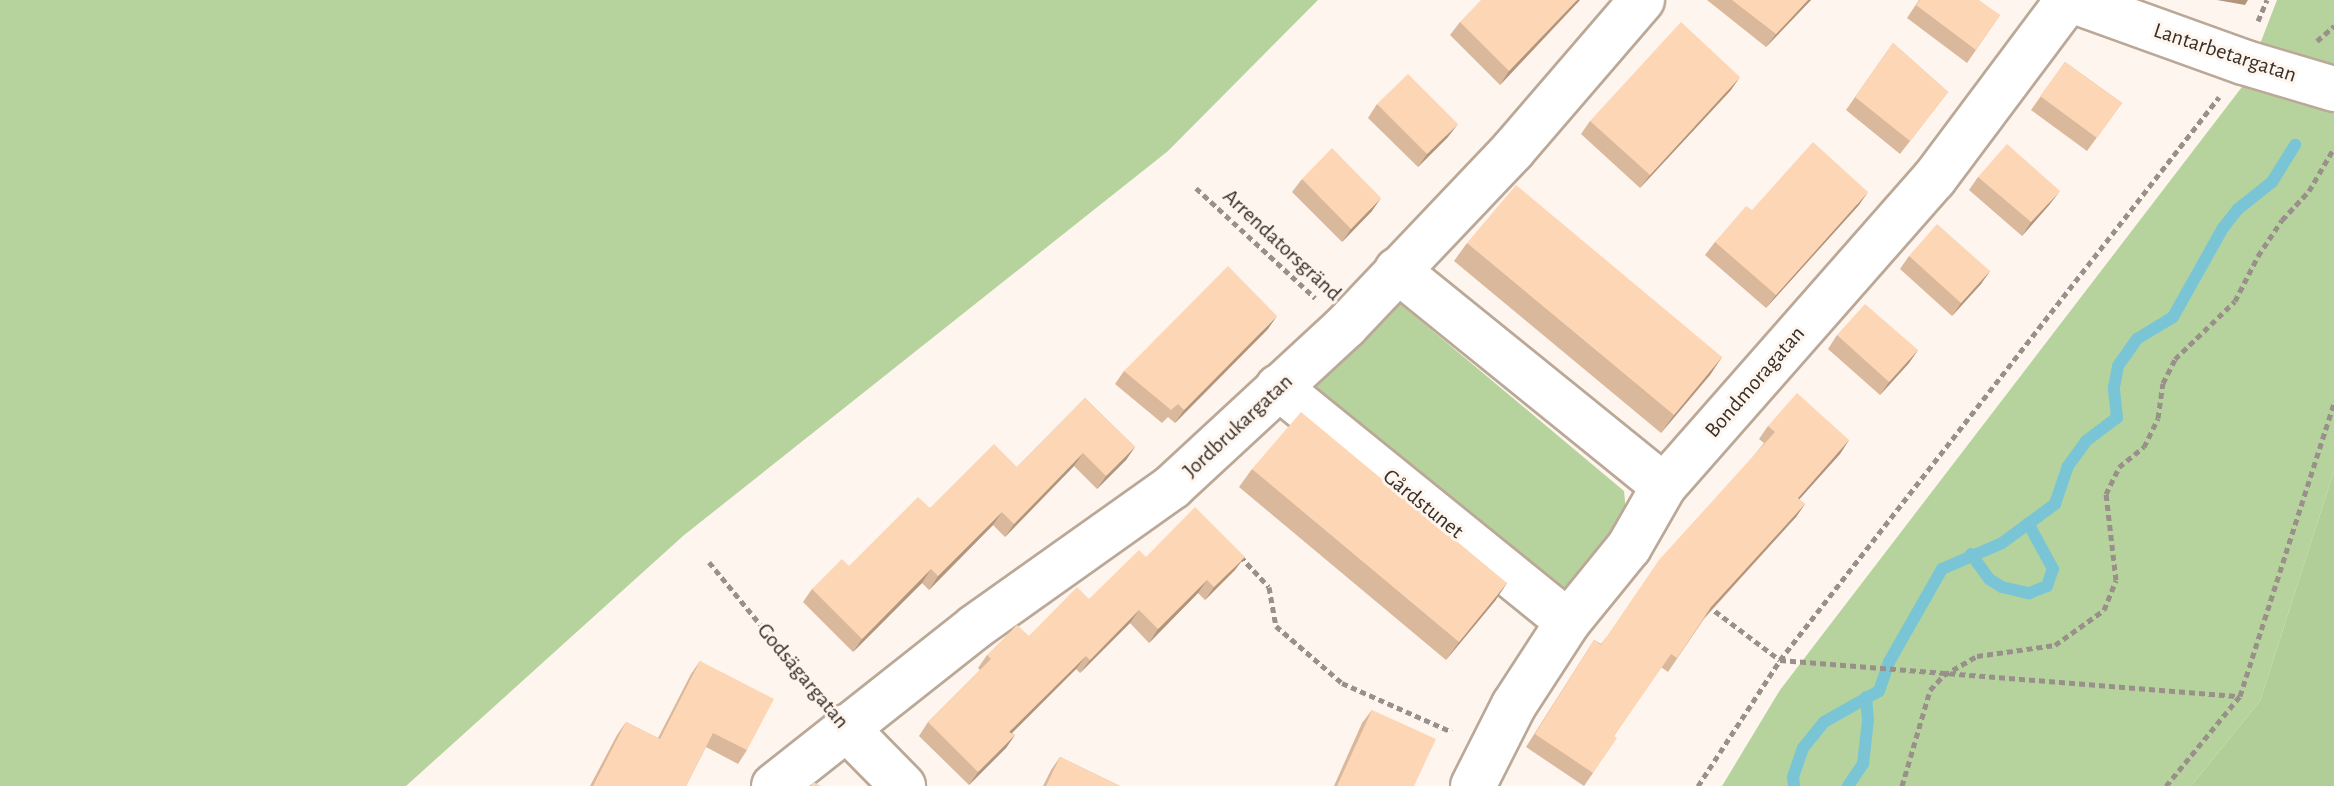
<!DOCTYPE html>
<html>
<head>
<meta charset="utf-8">
<style>
  body { margin:0 }
  #map { position:relative; width:2334px; height:786px; overflow:hidden; background:#fef5ee; font-family:"Alegreya Sans",sans-serif }
  div>[style] { position:absolute }
  [style*='--x'] { left:calc(var(--x)*1px); top:calc(var(--y)*1px); width:calc(var(--w)*1px); rotate:calc(var(--a)*1deg) }
  .green>* { inset:0; background:#b6d39e }
  .forest>* { inset:0; background:#b1ce99 }
  .stream>* { height:12px; margin:-6px; padding:0 6px; transform-origin:6px; border-radius:6px; background:#7ac5d5 }
  .path>* { height:5px; margin-top:-2.5px; transform-origin:0; background:repeating-linear-gradient(90deg,#999089 0 6px,transparent 0 10px) }
  .roads { filter:drop-shadow(2px 0 #bba897) drop-shadow(-2px 0 #bba897) drop-shadow(0 2px #bba897) drop-shadow(0 -2px #bba897) }
  .minor>* { height:44px; margin:-22px; padding:0 22px; transform-origin:22px; border-radius:22px; background:#fff }
  .wall>* { inset:0; background:#dab89c }
  .shaded-wall>* { inset:0; background:#b1967f }
  .building>* { inset:0; background:#fdd6b5 }
  span { translate:-50% -50%; white-space:nowrap; text-align:center; line-height:1.15; -webkit-text-stroke:6px #fef5ee; paint-order:stroke }
  .street-label { font-size:22px; color:#372f28 }
</style>
</head>
<body>
<div id="map">
  <div class="green">
    <div style="clip-path:polygon(0 0,1318px 0,1168px 151px,683px 536px,406px 786px,0 786px)"></div>
    <div style="clip-path:polygon(2277px 0,2334px 0,2334px 471px,2260px 701px,2191px 786px,1722px 786px,1780px 690px,2245px 83px)"></div>
    <div style="clip-path:polygon(1397px 301px,1624px 491px,1627px 523px,1559px 602px,1311px 385px)"></div>
  </div>
  <div class="forest">
    <div style="clip-path:polygon(2334px 471px,2334px 786px,2191px 786px,2260px 701px)"></div>
  </div>
  <div class="stream">
    <div style="--x:1971;--y:554;--w:31;--a:54"></div>
    <div style="--x:1989;--y:579;--w:15;--a:32"></div>
    <div style="--x:2002;--y:587;--w:28;--a:13"></div>
    <div style="--x:2029;--y:593;--w:19;--a:-21"></div>
    <div style="--x:2047;--y:586;--w:18;--a:-71"></div>
    <div style="--x:2053;--y:569;--w:52;--a:-118.5"></div>
    <div style="--x:1794;--y:786;--w:9;--a:-96"></div>
    <div style="--x:1793;--y:777;--w:31;--a:-71"></div>
    <div style="--x:1803;--y:748;--w:33;--a:-51"></div>
    <div style="--x:1824;--y:722;--w:63;--a:-29.4"></div>
    <div style="--x:1879;--y:691;--w:31;--a:-71"></div>
    <div style="--x:1889;--y:662;--w:107;--a:-60.3"></div>
    <div style="--x:1942;--y:569;--w:65;--a:-23.4"></div>
    <div style="--x:2002;--y:543;--w:66;--a:-36.3"></div>
    <div style="--x:2055;--y:504;--w:40;--a:-71.1"></div>
    <div style="--x:2068;--y:466;--w:31;--a:-54"></div>
    <div style="--x:2086;--y:441;--w:39;--a:-37"></div>
    <div style="--x:2117;--y:418;--w:31;--a:-96"></div>
    <div style="--x:2114;--y:387;--w:21;--a:-79"></div>
    <div style="--x:2118;--y:366;--w:33;--a:-55"></div>
    <div style="--x:2137;--y:339;--w:42;--a:-31.4"></div>
    <div style="--x:2173;--y:317;--w:102;--a:-60.7"></div>
    <div style="--x:2223;--y:228;--w:24;--a:-52"></div>
    <div style="--x:2238;--y:209;--w:43;--a:-38.5"></div>
    <div style="--x:2272;--y:182;--w:44;--a:-58.1"></div>
    <div style="--x:1848;--y:786;--w:27;--a:-56"></div>
    <div style="--x:1863;--y:764;--w:44;--a:-83.5"></div>
    <div style="--x:1868;--y:720;--w:23;--a:-95"></div>
  </div>
  <div class="path">
    <div style="--x:2258;--y:21;--w:23;--a:-67"></div>
    <div style="--x:2317;--y:41;--w:23;--a:-41"></div>
    <div style="--x:1196;--y:188;--w:162;--a:42.7"></div>
    <div style="--x:1240;--y:556;--w:42;--a:46.9"></div>
    <div style="--x:1269;--y:587;--w:40;--a:80"></div>
    <div style="--x:1276;--y:626;--w:87;--a:40.8"></div>
    <div style="--x:1342;--y:683;--w:120;--a:24"></div>
    <div style="--x:709;--y:562;--w:175;--a:50.6"></div>
    <div style="--x:1707;--y:605;--w:91;--a:37"></div>
    <div style="--x:1780;--y:660;--w:461;--a:4.5"></div>
    <div style="--x:1698;--y:786;--w:150;--a:-56.9"></div>
    <div style="--x:1780;--y:660;--w:714;--a:-52.05"></div>
    <div style="--x:1902;--y:786;--w:100;--a:-73.7"></div>
    <div style="--x:1930;--y:690;--w:21;--a:-47"></div>
    <div style="--x:1944;--y:675;--w:38;--a:-30"></div>
    <div style="--x:1977;--y:656;--w:79;--a:-8"></div>
    <div style="--x:2055;--y:645;--w:60;--a:-35.5"></div>
    <div style="--x:2104;--y:610;--w:32;--a:-68"></div>
    <div style="--x:2116;--y:580;--w:87;--a:-96.6"></div>
    <div style="--x:2106;--y:494;--w:30;--a:-64"></div>
    <div style="--x:2119;--y:467;--w:32;--a:-39"></div>
    <div style="--x:2144;--y:447;--w:32;--a:-64"></div>
    <div style="--x:2158;--y:418;--w:35;--a:-82"></div>
    <div style="--x:2163;--y:383;--w:27;--a:-63"></div>
    <div style="--x:2175;--y:359;--w:83;--a:-44"></div>
    <div style="--x:2235;--y:301;--w:51;--a:-62.9"></div>
    <div style="--x:2258;--y:256;--w:43;--a:-56.3"></div>
    <div style="--x:2282;--y:220;--w:40;--a:-47"></div>
    <div style="--x:2309;--y:191;--w:50;--a:-59.8"></div>
    <div style="--x:2166;--y:786;--w:117;--a:-50.6"></div>
    <div style="--x:2240;--y:696;--w:308;--a:-72.2"></div>
  </div>
  <div class="roads">
    <div class="minor">
      <div style="--x:2071;--y:0;--w:183;--a:19.8"></div>
      <div style="--x:2243;--y:62;--w:95;--a:16.5"></div>
      <div style="--x:1397;--y:270;--w:343;--a:39"></div>
      <div style="--x:1278;--y:387;--w:373;--a:39"></div>
      <div style="--x:845;--y:727;--w:83;--a:45.5"></div>
      <div style="--x:774;--y:786;--w:256;--a:-38.3"></div>
      <div style="--x:975;--y:627;--w:242;--a:-35.4"></div>
      <div style="--x:1172;--y:487;--w:237;--a:-42.8"></div>
      <div style="--x:1346;--y:326;--w:243;--a:-46.5"></div>
      <div style="--x:1513;--y:150;--w:198;--a:-49.3"></div>
      <div style="--x:1473;--y:786;--w:91;--a:-63.2"></div>
      <div style="--x:1514;--y:705;--w:99;--a:-57"></div>
      <div style="--x:1568;--y:622;--w:97;--a:-50.9"></div>
      <div style="--x:1629;--y:547;--w:70;--a:-60.2"></div>
      <div style="--x:1664;--y:486;--w:409;--a:-48.7"></div>
      <div style="--x:1934;--y:179;--w:224;--a:-53.2"></div>
    </div>
  </div>
  <div class="wall">
    <div style="clip-path:polygon(1580px 0,1500px 85px,1450px 35px,1460px 22px)"></div>
    <div style="clip-path:polygon(1707px 0,1811px 0,1766px 47px)"></div>
    <div style="clip-path:polygon(1919px 0,2000px 15px,1967px 63px,1907px 18px)"></div>
    <div style="clip-path:polygon(1893px 43px,1948px 92px,1900px 154px,1846px 110px)"></div>
    <div style="clip-path:polygon(2065px 62px,2122px 103px,2087px 151px,2031px 110px)"></div>
    <div style="clip-path:polygon(1731px 90px,1640px 188px,1581px 134px,1590px 121px)"></div>
    <div style="clip-path:polygon(1377px 104px,1448px 137px,1418px 167px,1368px 118px)"></div>
    <div style="clip-path:polygon(1978px 177px,2050px 204px,2022px 236px,1969px 190px)"></div>
    <div style="clip-path:polygon(1302px 179px,1372px 211px,1342px 242px,1292px 192px)"></div>
    <div style="clip-path:polygon(1859px 205px,1766px 308px,1705px 255px,1715px 242px,1752px 210px)"></div>
    <div style="clip-path:polygon(1467px 243px,1722px 357px,1710px 375px,1661px 433px,1454px 261px)"></div>
    <div style="clip-path:polygon(1909px 256px,1990px 271px,1981px 284px,1952px 316px,1900px 269px)"></div>
    <div style="clip-path:polygon(1268px 329px,1175px 423px,1168px 417px,1162px 423px,1115px 384px,1124px 371px)"></div>
    <div style="clip-path:polygon(1837px 335px,1918px 350px,1909px 363px,1880px 395px,1828px 349px)"></div>
    <div style="clip-path:polygon(1085px 398px,1135px 447px,1126px 460px,1097px 489px,1074px 466px,1005px 537px,993px 525px,929px 590px,922px 583px,853px 652px,803px 602px,812px 589px,849px 566px,930px 508px,1017px 467px)"></div>
    <div style="clip-path:polygon(1768px 426px,1849px 440px,1840px 454px,1799px 499px,1805px 504px,1796px 517px,1704px 619px,1668px 672px,1661px 667px,1614px 736px,1593px 773px,1584px 786px,1526px 747px,1594px 640px,1601px 644px,1764px 443px,1759px 439px)"></div>
    <div style="clip-path:polygon(1252px 469px,1507px 583px,1495px 601px,1446px 660px,1239px 487px)"></div>
    <div style="clip-path:polygon(1146px 557px,1235px 570px,1205px 600px,1198px 593px,1149px 643px,1130px 623px,1080px 673px,1076px 669px,1012px 733px,1015px 735px,1006px 748px,969px 785px,919px 736px,928px 722px,980px 670px,978px 668px,987px 655px,1029px 636px,1089px 599px)"></div>
    <div style="clip-path:polygon(700px 661px,747px 750px,738px 764px,706px 747px,686px 786px,590px 786px,617px 735px,626px 722px,658px 738px,691px 674px)"></div>
    <div style="clip-path:polygon(1372px 710px,1414px 786px,1334px 786px,1362px 723px)"></div>
    <div style="clip-path:polygon(1060px 757px,1120px 786px,1043px 786px,1051px 770px)"></div>
  </div>
  <div class="shaded-wall">
    <div style="clip-path:polygon(1577px 0,1580px 0,1500px 85px,1509px 71px)"></div>
    <div style="clip-path:polygon(1808px 0,1811px 0,1766px 47px,1776px 34px)"></div>
    <div style="clip-path:polygon(2217px 0,2248px 0,2245px 5px)"></div>
    <div style="clip-path:polygon(1740px 77px,1731px 90px,1640px 188px,1650px 175px)"></div>
    <div style="clip-path:polygon(1458px 124px,1448px 137px,1418px 167px,1427px 154px)"></div>
    <div style="clip-path:polygon(2060px 191px,2050px 204px,2022px 236px,2031px 222px)"></div>
    <div style="clip-path:polygon(1868px 192px,1859px 205px,1766px 308px,1776px 295px)"></div>
    <div style="clip-path:polygon(1381px 198px,1372px 211px,1342px 242px,1351px 229px)"></div>
    <div style="clip-path:polygon(1990px 271px,1981px 284px,1952px 316px,1961px 303px)"></div>
    <div style="clip-path:polygon(1277px 316px,1268px 329px,1175px 423px,1184px 410px)"></div>
    <div style="clip-path:polygon(1918px 350px,1909px 363px,1880px 395px,1889px 382px)"></div>
    <div style="clip-path:polygon(1722px 357px,1710px 375px,1661px 433px,1674px 415px)"></div>
    <div style="clip-path:polygon(1849px 440px,1840px 454px,1789px 511px,1798px 498px)"></div>
    <div style="clip-path:polygon(1135px 447px,1126px 460px,1097px 489px,1106px 476px)"></div>
    <div style="clip-path:polygon(1083px 453px,1074px 466px,1005px 537px,1014px 524px)"></div>
    <div style="clip-path:polygon(1805px 504px,1796px 517px,1702px 620px,1711px 607px)"></div>
    <div style="clip-path:polygon(1002px 512px,993px 525px,929px 590px,938px 576px)"></div>
    <div style="clip-path:polygon(1245px 557px,1235px 570px,1205px 600px,1214px 587px)"></div>
    <div style="clip-path:polygon(931px 569px,922px 583px,853px 652px,862px 639px)"></div>
    <div style="clip-path:polygon(1207px 580px,1198px 593px,1149px 643px,1158px 629px)"></div>
    <div style="clip-path:polygon(1507px 583px,1495px 601px,1446px 660px,1459px 642px)"></div>
    <div style="clip-path:polygon(1139px 610px,1130px 623px,1080px 673px,1090px 660px)"></div>
    <div style="clip-path:polygon(1086px 656px,1076px 669px,1000px 745px,1009px 732px)"></div>
    <div style="clip-path:polygon(1015px 735px,1006px 748px,969px 785px,978px 772px)"></div>
  </div>
  <div class="building">
    <div style="clip-path:polygon(1481px 0,1577px 0,1509px 71px,1460px 22px)"></div>
    <div style="clip-path:polygon(1732px 0,1808px 0,1776px 34px)"></div>
    <div style="clip-path:polygon(1920px 0,1979px 0,2000px 15px,1976px 50px,1916px 5px)"></div>
    <div style="clip-path:polygon(1681px 22px,1740px 77px,1650px 175px,1590px 121px)"></div>
    <div style="clip-path:polygon(1893px 43px,1948px 92px,1910px 141px,1855px 97px)"></div>
    <div style="clip-path:polygon(2065px 62px,2122px 103px,2097px 138px,2040px 96px)"></div>
    <div style="clip-path:polygon(1408px 74px,1458px 124px,1427px 154px,1377px 104px)"></div>
    <div style="clip-path:polygon(1813px 142px,1868px 192px,1776px 295px,1715px 242px,1746px 206px,1752px 210px)"></div>
    <div style="clip-path:polygon(2007px 144px,2060px 191px,2031px 222px,1978px 177px)"></div>
    <div style="clip-path:polygon(1332px 148px,1381px 198px,1351px 229px,1302px 179px)"></div>
    <div style="clip-path:polygon(1516px 185px,1722px 357px,1674px 415px,1467px 243px)"></div>
    <div style="clip-path:polygon(1937px 224px,1990px 271px,1961px 303px,1909px 256px)"></div>
    <div style="clip-path:polygon(1228px 266px,1277px 316px,1184px 410px,1178px 404px,1171px 410px,1124px 371px)"></div>
    <div style="clip-path:polygon(1865px 304px,1918px 350px,1889px 382px,1837px 335px)"></div>
    <div style="clip-path:polygon(1797px 393px,1849px 440px,1798px 498px,1805px 504px,1711px 607px,1677px 658px,1671px 654px,1614px 736px,1617px 738px,1593px 773px,1535px 734px,1594px 640px,1601px 645px,1659px 560px,1775px 432px,1768px 426px)"></div>
    <div style="clip-path:polygon(1085px 398px,1135px 447px,1106px 476px,1083px 453px,1014px 524px,1002px 512px,938px 576px,931px 569px,862px 639px,812px 589px,842px 559px,849px 566px,918px 497px,930px 508px,994px 444px,1017px 467px)"></div>
    <div style="clip-path:polygon(1301px 412px,1507px 583px,1459px 642px,1252px 469px)"></div>
    <div style="clip-path:polygon(1195px 507px,1245px 557px,1214px 587px,1207px 580px,1158px 629px,1139px 610px,1090px 660px,1086px 656px,1009px 732px,1015px 735px,978px 772px,928px 722px,991px 659px,987px 655px,1017px 625px,1029px 636px,1077px 587px,1089px 599px,1139px 550px,1146px 557px)"></div>
    <div style="clip-path:polygon(700px 661px,774px 699px,747px 750px,713px 733px,686px 786px,593px 786px,626px 722px,660px 739px)"></div>
    <div style="clip-path:polygon(1372px 710px,1436px 739px,1414px 786px,1337px 786px)"></div>
    <div style="clip-path:polygon(1060px 757px,1120px 786px,1046px 786px)"></div>
    <div style="clip-path:polygon(813px 782px,821px 786px,811px 786px)"></div>
  </div>
  <div class="street-label">
    <span style="left:2225px;top:53px;rotate:18deg">Lantarbetargatan</span>
    <span style="left:1282px;top:245px;rotate:43deg">Arrendatorsgränd</span>
    <span style="left:1755px;top:382px;rotate:-49deg">Bondmoragatan</span>
    <span style="left:1238px;top:426px;rotate:-43deg">Jordbrukargatan</span>
    <span style="left:1423px;top:504px;rotate:39deg">Gårdstunet</span>
    <span style="left:803px;top:676px;rotate:50deg">Godsägargatan</span>
  </div>
</div>
</body>
</html>
